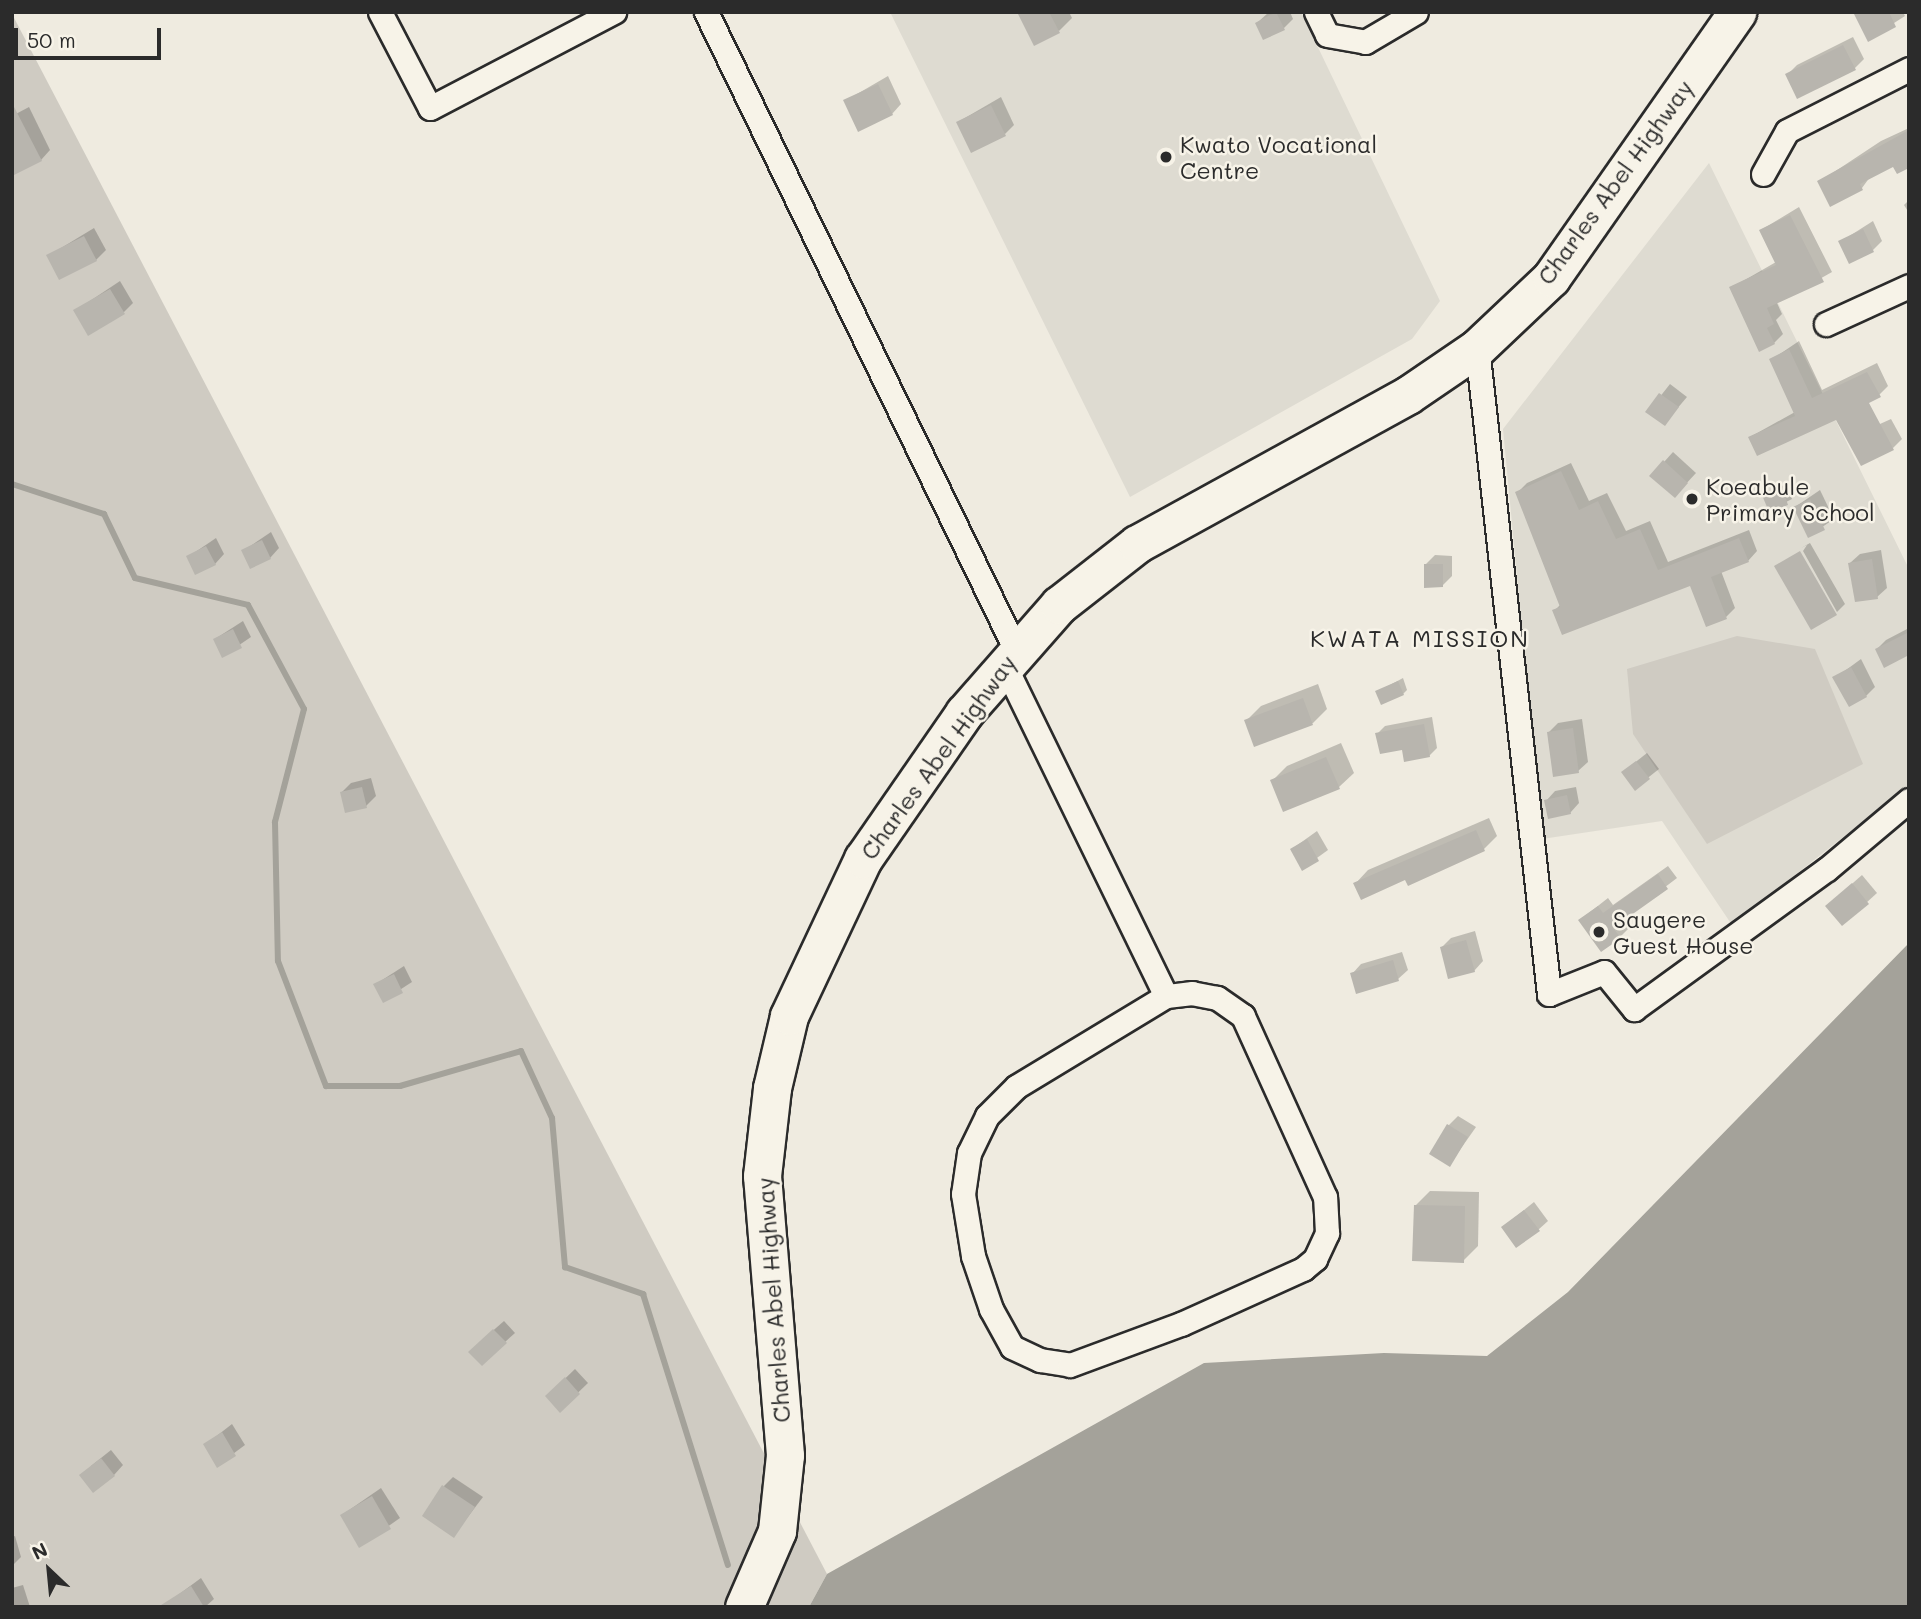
<!DOCTYPE html>
<html>
<head>
<meta charset="utf-8">
<style>
  body { margin:0 }
  #map { position:relative; width:1921px; height:1619px; overflow:hidden; background:#efebe0; font-family:Mali,sans-serif }
  div>[style] { position:absolute }
  [style*='--x'] { left:calc(var(--x)*1px); top:calc(var(--y)*1px); width:calc(var(--w)*1px); rotate:calc(var(--a)*1deg) }
  .built>* { inset:0; background:#dedbd1 }
  .green>* { inset:0; background:#cfcbc2 }
  .water>* { inset:0; background:#a4a29a }
  .shadow>* { inset:0; background:#0003 }
  .stream>* { height:6px; margin:-3px; padding:0 3px; transform-origin:3px; border-radius:3px; background:#a4a29a }
  .building>* { inset:0; background:#b8b5ae }
  .roads { filter:drop-shadow(2px 0 #2b2b2b) drop-shadow(-2px 0 #2b2b2b) drop-shadow(0 2px #2b2b2b) drop-shadow(0 -2px #2b2b2b) }
  .street>* { height:23px; margin:-11.5px; padding:0 11.5px; transform-origin:11.5px; border-radius:11.5px; background:#f7f3e8 }
  .primary>* { height:37px; margin:-18.5px; padding:0 18.5px; transform-origin:18.5px; border-radius:18.5px; background:#f7f3e8 }
  .dots>* { width:19px; height:19px; translate:-50% -50%; box-sizing:border-box; border:4px solid #f7f3e8; border-radius:50% }
  span { translate:-50% -50%; white-space:nowrap; text-align:center; line-height:1.15; -webkit-text-stroke:5px #f7f3e8; paint-order:stroke }
  .poi-label { font-size:23px; color:#2b2b2b }
  .left { translate:0 -50%; text-align:left }
  .street-label { font-size:23px; color:#2b2b2b }
  .neighbourhood-label { font-size:24px; color:#2b2b2b; letter-spacing:2px }
  .frame { position:absolute; inset:0; border:14px solid #2b2b2b; pointer-events:none }
  .north { position:absolute; left:14px; top:1535px; width:70px; height:70px; -webkit-text-stroke:5px #f7f3e8; paint-order:stroke; rotate:334deg; font-size:19px; font-weight:700; line-height:28px; text-align:center; color:#2b2b2b }
  .north::after { content:''; display:block; margin:auto; width:24px; height:32px; background:#2b2b2b; clip-path:polygon(50% 0,100% 100%,50% 72%,0 100%) }
  .scale { position:absolute; left:14px; top:28px; width:147px; height:32px; box-sizing:border-box; border:4px solid #2b2b2b; border-top:0; padding-left:9px; font-size:21px; line-height:24px; white-space:nowrap; color:#2b2b2b; -webkit-text-stroke:5px #f7f3e8; paint-order:stroke }
</style>
</head>
<body>
<div id="map">
  <div class="built">
    <div style="clip-path:polygon(890px 12px,1301px 12px,1440px 301px,1412px 339px,1130px 497px)"></div>
    <div style="clip-path:polygon(1709px 163px,1909px 569px,1909px 785px,1732px 925px,1662px 821px,1542px 839px,1503px 429px)"></div>
  </div>
  <div class="green">
    <div style="clip-path:polygon(12px 14px,827px 1574px,809px 1607px,12px 1607px)"></div>
    <div style="clip-path:polygon(1737px 636px,1815px 649px,1863px 764px,1707px 844px,1633px 734px,1627px 669px)"></div>
  </div>
  <div class="water">
    <div style="clip-path:polygon(1909px 943px,1909px 1607px,809px 1607px,827px 1574px,1204px 1363px,1384px 1353px,1487px 1356px,1568px 1292px)"></div>
  </div>
  <div class="shadow">
    <div style="clip-path:polygon(1019px 12px,1069px 12px,1072px 18px,1059px 31px)"></div>
    <div style="clip-path:polygon(1269px 12px,1290px 12px,1293px 19px,1284px 28px,1257px 23px)"></div>
    <div style="clip-path:polygon(1859px 12px,1903px 12px,1905px 16px,1869px 39px)"></div>
    <div style="clip-path:polygon(1853px 37px,1864px 59px,1855px 68px,1787px 75px,1797px 65px)"></div>
    <div style="clip-path:polygon(888px 76px,901px 104px,892px 114px,845px 101px)"></div>
    <div style="clip-path:polygon(1001px 97px,1014px 125px,1005px 134px,958px 122px)"></div>
    <div style="clip-path:polygon(29px 107px,50px 150px,41px 160px,12px 116px)"></div>
    <div style="clip-path:polygon(1909px 128px,1909px 166px,1894px 165px,1870px 177px,1862px 188px,1819px 182px,1881px 141px)"></div>
    <div style="clip-path:polygon(1909px 200px,1909px 213px,1904px 205px)"></div>
    <div style="clip-path:polygon(1799px 207px,1832px 272px,1777px 303px,1782px 314px,1776px 320px,1783px 334px,1774px 343px,1731px 288px,1776px 262px,1761px 230px)"></div>
    <div style="clip-path:polygon(1873px 221px,1882px 241px,1873px 250px,1840px 242px)"></div>
    <div style="clip-path:polygon(94px 228px,106px 250px,96px 260px,48px 256px)"></div>
    <div style="clip-path:polygon(120px 281px,133px 303px,124px 312px,75px 311px)"></div>
    <div style="clip-path:polygon(1799px 341px,1822px 390px,1877px 363px,1888px 386px,1879px 395px,1750px 437px,1795px 412px,1771px 360px)"></div>
    <div style="clip-path:polygon(1670px 384px,1687px 397px,1665px 423px,1648px 412px)"></div>
    <div style="clip-path:polygon(1891px 419px,1902px 439px,1893px 448px,1860px 433px)"></div>
    <div style="clip-path:polygon(1673px 452px,1696px 473px,1684px 486px,1664px 462px)"></div>
    <div style="clip-path:polygon(1571px 463px,1589px 501px,1607px 493px,1626px 531px,1650px 521px,1668px 562px,1749px 530px,1757px 551px,1748px 561px,1721px 571px,1735px 608px,1726px 617px,1691px 583px,1554px 611px,1561px 604px,1517px 493px,1527px 483px)"></div>
    <div style="clip-path:polygon(1786px 484px,1792px 499px,1770px 510px,1764px 495px)"></div>
    <div style="clip-path:polygon(1820px 490px,1834px 519px,1809px 536px,1795px 507px)"></div>
    <div style="clip-path:polygon(271px 532px,279px 548px,270px 558px,243px 551px)"></div>
    <div style="clip-path:polygon(216px 538px,224px 554px,215px 564px,188px 557px)"></div>
    <div style="clip-path:polygon(1810px 543px,1845px 604px,1837px 612px,1803px 551px,1807px 545px,1801px 548px)"></div>
    <div style="clip-path:polygon(1881px 550px,1887px 588px,1877px 597px,1850px 563px,1860px 554px)"></div>
    <div style="clip-path:polygon(1435px 555px,1452px 556px,1452px 576px,1442px 586px,1425px 565px)"></div>
    <div style="clip-path:polygon(243px 621px,251px 637px,223px 656px,215px 639px)"></div>
    <div style="clip-path:polygon(1909px 628px,1909px 653px,1877px 649px,1886px 640px)"></div>
    <div style="clip-path:polygon(1861px 659px,1875px 687px,1866px 696px,1835px 678px)"></div>
    <div style="clip-path:polygon(1403px 678px,1407px 690px,1403px 694px,1377px 692px)"></div>
    <div style="clip-path:polygon(1318px 684px,1327px 709px,1313px 723px,1255px 745px,1246px 721px,1261px 706px)"></div>
    <div style="clip-path:polygon(1432px 717px,1437px 748px,1429px 756px,1377px 734px,1385px 726px)"></div>
    <div style="clip-path:polygon(1582px 719px,1588px 762px,1578px 771px,1549px 732px,1558px 723px)"></div>
    <div style="clip-path:polygon(1341px 743px,1354px 773px,1339px 787px,1272px 781px,1287px 766px)"></div>
    <div style="clip-path:polygon(1647px 753px,1659px 769px,1635px 788px,1623px 772px)"></div>
    <div style="clip-path:polygon(371px 778px,376px 796px,366px 806px,342px 792px,351px 783px)"></div>
    <div style="clip-path:polygon(1576px 787px,1579px 803px,1570px 813px,1546px 801px,1555px 791px)"></div>
    <div style="clip-path:polygon(1489px 818px,1497px 836px,1484px 849px,1405px 877px,1355px 884px,1368px 870px)"></div>
    <div style="clip-path:polygon(1317px 831px,1328px 850px,1303px 868px,1292px 849px)"></div>
    <div style="clip-path:polygon(1668px 866px,1677px 878px,1623px 919px,1629px 928px,1620px 937px,1580px 920px,1608px 898px,1613px 905px)"></div>
    <div style="clip-path:polygon(1862px 875px,1877px 893px,1843px 924px,1837px 897px)"></div>
    <div style="clip-path:polygon(1475px 931px,1483px 961px,1474px 971px,1442px 947px,1451px 938px)"></div>
    <div style="clip-path:polygon(1402px 952px,1408px 970px,1398px 979px,1352px 974px,1361px 964px)"></div>
    <div style="clip-path:polygon(404px 966px,412px 982px,384px 1000px,376px 984px)"></div>
    <div style="clip-path:polygon(1458px 1116px,1476px 1127px,1450px 1164px,1448px 1126px)"></div>
    <div style="clip-path:polygon(1430px 1191px,1479px 1192px,1478px 1246px,1463px 1261px,1415px 1206px)"></div>
    <div style="clip-path:polygon(1534px 1202px,1548px 1221px,1538px 1230px,1503px 1227px)"></div>
    <div style="clip-path:polygon(504px 1321px,515px 1333px,505px 1342px,480px 1342px)"></div>
    <div style="clip-path:polygon(575px 1369px,588px 1383px,560px 1410px,547px 1396px)"></div>
    <div style="clip-path:polygon(232px 1424px,245px 1445px,218px 1465px,205px 1445px)"></div>
    <div style="clip-path:polygon(111px 1450px,123px 1465px,114px 1475px,91px 1466px)"></div>
    <div style="clip-path:polygon(453px 1477px,483px 1497px,454px 1535px,444px 1486px)"></div>
    <div style="clip-path:polygon(381px 1488px,400px 1518px,360px 1546px,342px 1515px)"></div>
    <div style="clip-path:polygon(15px 1536px,21px 1557px,12px 1566px,12px 1537px)"></div>
    <div style="clip-path:polygon(201px 1578px,214px 1599px,205px 1607px,179px 1607px,174px 1598px)"></div>
    <div style="clip-path:polygon(23px 1585px,30px 1607px,12px 1607px,12px 1588px)"></div>
  </div>
  <div class="stream">
    <div style="--x:12;--y:484;--w:97;--a:18.1"></div>
    <div style="--x:104;--y:514;--w:71;--a:64.2"></div>
    <div style="--x:135;--y:578;--w:116;--a:13.4"></div>
    <div style="--x:248;--y:605;--w:118;--a:61.7"></div>
    <div style="--x:304;--y:709;--w:117;--a:104.4"></div>
    <div style="--x:275;--y:822;--w:139;--a:88.8"></div>
    <div style="--x:278;--y:961;--w:134;--a:69"></div>
    <div style="--x:326;--y:1086;--w:74;--a:0"></div>
    <div style="--x:400;--y:1086;--w:126;--a:-16.1"></div>
    <div style="--x:521;--y:1051;--w:74;--a:65.2"></div>
    <div style="--x:552;--y:1118;--w:150;--a:85"></div>
    <div style="--x:565;--y:1267;--w:83;--a:19.1"></div>
    <div style="--x:643;--y:1294;--w:284;--a:72.6"></div>
  </div>
  <div class="building">
    <div style="clip-path:polygon(1017px 12px,1049px 12px,1060px 33px,1034px 46px)"></div>
    <div style="clip-path:polygon(1276px 12px,1285px 30px,1263px 40px,1255px 23px)"></div>
    <div style="clip-path:polygon(1853px 12px,1889px 12px,1896px 27px,1868px 42px)"></div>
    <div style="clip-path:polygon(1843px 45px,1856px 70px,1797px 99px,1785px 74px)"></div>
    <div style="clip-path:polygon(878px 84px,893px 115px,858px 132px,843px 100px)"></div>
    <div style="clip-path:polygon(12px 103px,42px 161px,12px 176px)"></div>
    <div style="clip-path:polygon(991px 105px,1006px 136px,971px 153px,956px 122px)"></div>
    <div style="clip-path:polygon(1909px 130px,1909px 168px,1897px 174px,1893px 167px,1860px 184px,1863px 190px,1830px 207px,1817px 181px)"></div>
    <div style="clip-path:polygon(1790px 215px,1824px 282px,1767px 308px,1774px 324px,1767px 328px,1775px 344px,1759px 352px,1729px 287px,1776px 265px,1759px 230px)"></div>
    <div style="clip-path:polygon(1863px 229px,1874px 252px,1849px 264px,1838px 241px)"></div>
    <div style="clip-path:polygon(84px 236px,97px 261px,59px 280px,46px 255px)"></div>
    <div style="clip-path:polygon(110px 289px,125px 314px,88px 336px,73px 310px)"></div>
    <div style="clip-path:polygon(1789px 349px,1812px 398px,1867px 372px,1881px 397px,1869px 403px,1894px 450px,1861px 466px,1836px 420px,1757px 456px,1748px 437px,1795px 416px,1769px 359px)"></div>
    <div style="clip-path:polygon(1659px 393px,1679px 407px,1665px 426px,1645px 412px)"></div>
    <div style="clip-path:polygon(1663px 460px,1688px 483px,1675px 498px,1649px 476px)"></div>
    <div style="clip-path:polygon(1561px 471px,1579px 510px,1598px 501px,1616px 539px,1640px 529px,1658px 570px,1739px 538px,1749px 562px,1711px 577px,1727px 619px,1706px 627px,1690px 586px,1562px 635px,1552px 610px,1560px 607px,1515px 492px)"></div>
    <div style="clip-path:polygon(1782px 487px,1788px 505px,1769px 512px,1762px 495px)"></div>
    <div style="clip-path:polygon(1810px 499px,1825px 530px,1808px 538px,1793px 507px)"></div>
    <div style="clip-path:polygon(262px 540px,271px 559px,250px 569px,241px 550px)"></div>
    <div style="clip-path:polygon(206px 546px,216px 565px,195px 575px,186px 556px)"></div>
    <div style="clip-path:polygon(1800px 551px,1837px 615px,1811px 630px,1774px 566px)"></div>
    <div style="clip-path:polygon(1872px 559px,1878px 599px,1855px 602px,1848px 563px)"></div>
    <div style="clip-path:polygon(1424px 564px,1443px 564px,1443px 587px,1424px 588px)"></div>
    <div style="clip-path:polygon(233px 629px,242px 648px,222px 658px,213px 639px)"></div>
    <div style="clip-path:polygon(1909px 632px,1909px 655px,1884px 668px,1875px 649px)"></div>
    <div style="clip-path:polygon(1851px 667px,1867px 697px,1849px 707px,1832px 677px)"></div>
    <div style="clip-path:polygon(1398px 681px,1404px 695px,1381px 705px,1375px 691px)"></div>
    <div style="clip-path:polygon(1303px 698px,1313px 725px,1254px 747px,1244px 720px)"></div>
    <div style="clip-path:polygon(1424px 724px,1430px 757px,1404px 762px,1402px 750px,1380px 754px,1375px 733px)"></div>
    <div style="clip-path:polygon(1573px 728px,1579px 773px,1553px 777px,1547px 732px)"></div>
    <div style="clip-path:polygon(1326px 757px,1340px 789px,1283px 812px,1270px 780px)"></div>
    <div style="clip-path:polygon(1636px 761px,1650px 779px,1635px 791px,1621px 772px)"></div>
    <div style="clip-path:polygon(362px 787px,367px 808px,345px 813px,340px 792px)"></div>
    <div style="clip-path:polygon(1567px 795px,1571px 814px,1548px 819px,1544px 800px)"></div>
    <div style="clip-path:polygon(1476px 830px,1485px 851px,1408px 886px,1405px 880px,1361px 900px,1353px 883px)"></div>
    <div style="clip-path:polygon(1307px 839px,1319px 861px,1302px 871px,1290px 849px)"></div>
    <div style="clip-path:polygon(1658px 874px,1668px 889px,1613px 928px,1621px 938px,1601px 952px,1578px 920px,1598px 906px,1603px 913px)"></div>
    <div style="clip-path:polygon(1852px 883px,1869px 904px,1842px 926px,1825px 906px)"></div>
    <div style="clip-path:polygon(1466px 940px,1475px 972px,1448px 979px,1440px 947px)"></div>
    <div style="clip-path:polygon(1393px 960px,1399px 981px,1356px 994px,1350px 973px)"></div>
    <div style="clip-path:polygon(394px 974px,403px 993px,383px 1003px,373px 984px)"></div>
    <div style="clip-path:polygon(1447px 1124px,1468px 1137px,1450px 1167px,1429px 1154px)"></div>
    <div style="clip-path:polygon(1414px 1205px,1465px 1206px,1464px 1263px,1412px 1261px)"></div>
    <div style="clip-path:polygon(1524px 1210px,1540px 1231px,1516px 1248px,1501px 1227px)"></div>
    <div style="clip-path:polygon(493px 1329px,507px 1343px,482px 1366px,468px 1352px)"></div>
    <div style="clip-path:polygon(565px 1377px,580px 1394px,560px 1413px,545px 1396px)"></div>
    <div style="clip-path:polygon(222px 1432px,236px 1456px,217px 1468px,203px 1444px)"></div>
    <div style="clip-path:polygon(101px 1458px,115px 1476px,93px 1493px,79px 1475px)"></div>
    <div style="clip-path:polygon(442px 1485px,475px 1507px,454px 1538px,422px 1516px)"></div>
    <div style="clip-path:polygon(372px 1496px,391px 1529px,359px 1548px,340px 1515px)"></div>
    <div style="clip-path:polygon(191px 1586px,204px 1607px,158px 1607px)"></div>
  </div>
  <div class="roads">
    <div class="street">
      <div style="--x:380;--y:12;--w:108;--a:62.5"></div>
      <div style="--x:430;--y:108;--w:208;--a:-27.6"></div>
      <div style="--x:706;--y:12;--w:709;--a:64.09"></div>
      <div style="--x:1316;--y:12;--w:25;--a:64"></div>
      <div style="--x:1327;--y:35;--w:39;--a:10"></div>
      <div style="--x:1365;--y:42;--w:59;--a:-30.5"></div>
      <div style="--x:1763;--y:174;--w:49;--a:-60.8"></div>
      <div style="--x:1787;--y:131;--w:137;--a:-26.9"></div>
      <div style="--x:1826;--y:324;--w:91;--a:-24.6"></div>
      <div style="--x:1477;--y:348;--w:650;--a:83.64"></div>
      <div style="--x:1549;--y:994;--w:59;--a:-21.8"></div>
      <div style="--x:1604;--y:972;--w:48;--a:51"></div>
      <div style="--x:1634;--y:1009;--w:238;--a:-36"></div>
      <div style="--x:1827;--y:869;--w:107;--a:-40.1"></div>
      <div style="--x:1004;--y:664;--w:369;--a:64"></div>
      <div style="--x:1166;--y:996;--w:175;--a:148.8"></div>
      <div style="--x:1016;--y:1087;--w:41;--a:135"></div>
      <div style="--x:987;--y:1116;--w:41;--a:115.9"></div>
      <div style="--x:969;--y:1153;--w:41;--a:98.3"></div>
      <div style="--x:963;--y:1194;--w:63;--a:80.8"></div>
      <div style="--x:973;--y:1256;--w:56;--a:71.2"></div>
      <div style="--x:991;--y:1309;--w:43;--a:61.1"></div>
      <div style="--x:1012;--y:1347;--w:31;--a:25"></div>
      <div style="--x:1040;--y:1360;--w:30;--a:9"></div>
      <div style="--x:1070;--y:1365;--w:118;--a:-20.3"></div>
      <div style="--x:1181;--y:1324;--w:134;--a:-24.3"></div>
      <div style="--x:1303;--y:1269;--w:16;--a:-40"></div>
      <div style="--x:1315;--y:1259;--w:29;--a:-65"></div>
      <div style="--x:1327;--y:1233;--w:36;--a:-93"></div>
      <div style="--x:1325;--y:1197;--w:199;--a:-114.4"></div>
      <div style="--x:1243;--y:1016;--w:32;--a:-145"></div>
      <div style="--x:1217;--y:998;--w:25;--a:-169"></div>
      <div style="--x:1192;--y:993;--w:26;--a:173"></div>
    </div>
    <div class="primary">
      <div style="--x:744;--y:1607;--w:83;--a:-66.5"></div>
      <div style="--x:777;--y:1531;--w:76;--a:-84"></div>
      <div style="--x:785;--y:1455;--w:280;--a:-94.7"></div>
      <div style="--x:762;--y:1176;--w:89;--a:-83.5"></div>
      <div style="--x:772;--y:1088;--w:74;--a:-76.7"></div>
      <div style="--x:789;--y:1016;--w:174;--a:-64.8"></div>
      <div style="--x:863;--y:859;--w:178;--a:-55.3"></div>
      <div style="--x:964;--y:713;--w:144;--a:-48.7"></div>
      <div style="--x:1059;--y:605;--w:99;--a:-38"></div>
      <div style="--x:1137;--y:544;--w:309;--a:-28.8"></div>
      <div style="--x:1408;--y:395;--w:83;--a:-34.3"></div>
      <div style="--x:1477;--y:348;--w:102;--a:-43.4"></div>
      <div style="--x:1551;--y:278;--w:325;--a:-55"></div>
    </div>
  </div>
  <div class="dots">
    <div style="left:1166px;top:157px;background:#2b2b2b"></div>
    <div style="left:1692px;top:499px;background:#2b2b2b"></div>
    <div style="left:1599px;top:932px;background:#2b2b2b"></div>
  </div>
  <div class="poi-label">
    <span class="left" style="left:1180px;top:157px">Kwato Vocational<br>Centre</span>
    <span class="left" style="left:1706px;top:499px">Koeabule<br>Primary School</span>
    <span class="left" style="left:1613px;top:932px">Saugere<br>Guest House</span>
  </div>
  <div class="street-label">
    <span style="left:1615px;top:182px;rotate:-54deg">Charles Abel Highway</span>
    <span style="left:938px;top:757px;rotate:-54deg">Charles Abel Highway</span>
    <span style="left:773px;top:1300px;rotate:-94deg">Charles Abel Highway</span>
  </div>
  <div class="neighbourhood-label">
    <span style="left:1420px;top:638px">KWATA MISSION</span>
  </div>
  <div class="frame"></div>
  <div class="north">N</div>
  <div class="scale">50 m</div>
</div>
</body>
</html>
